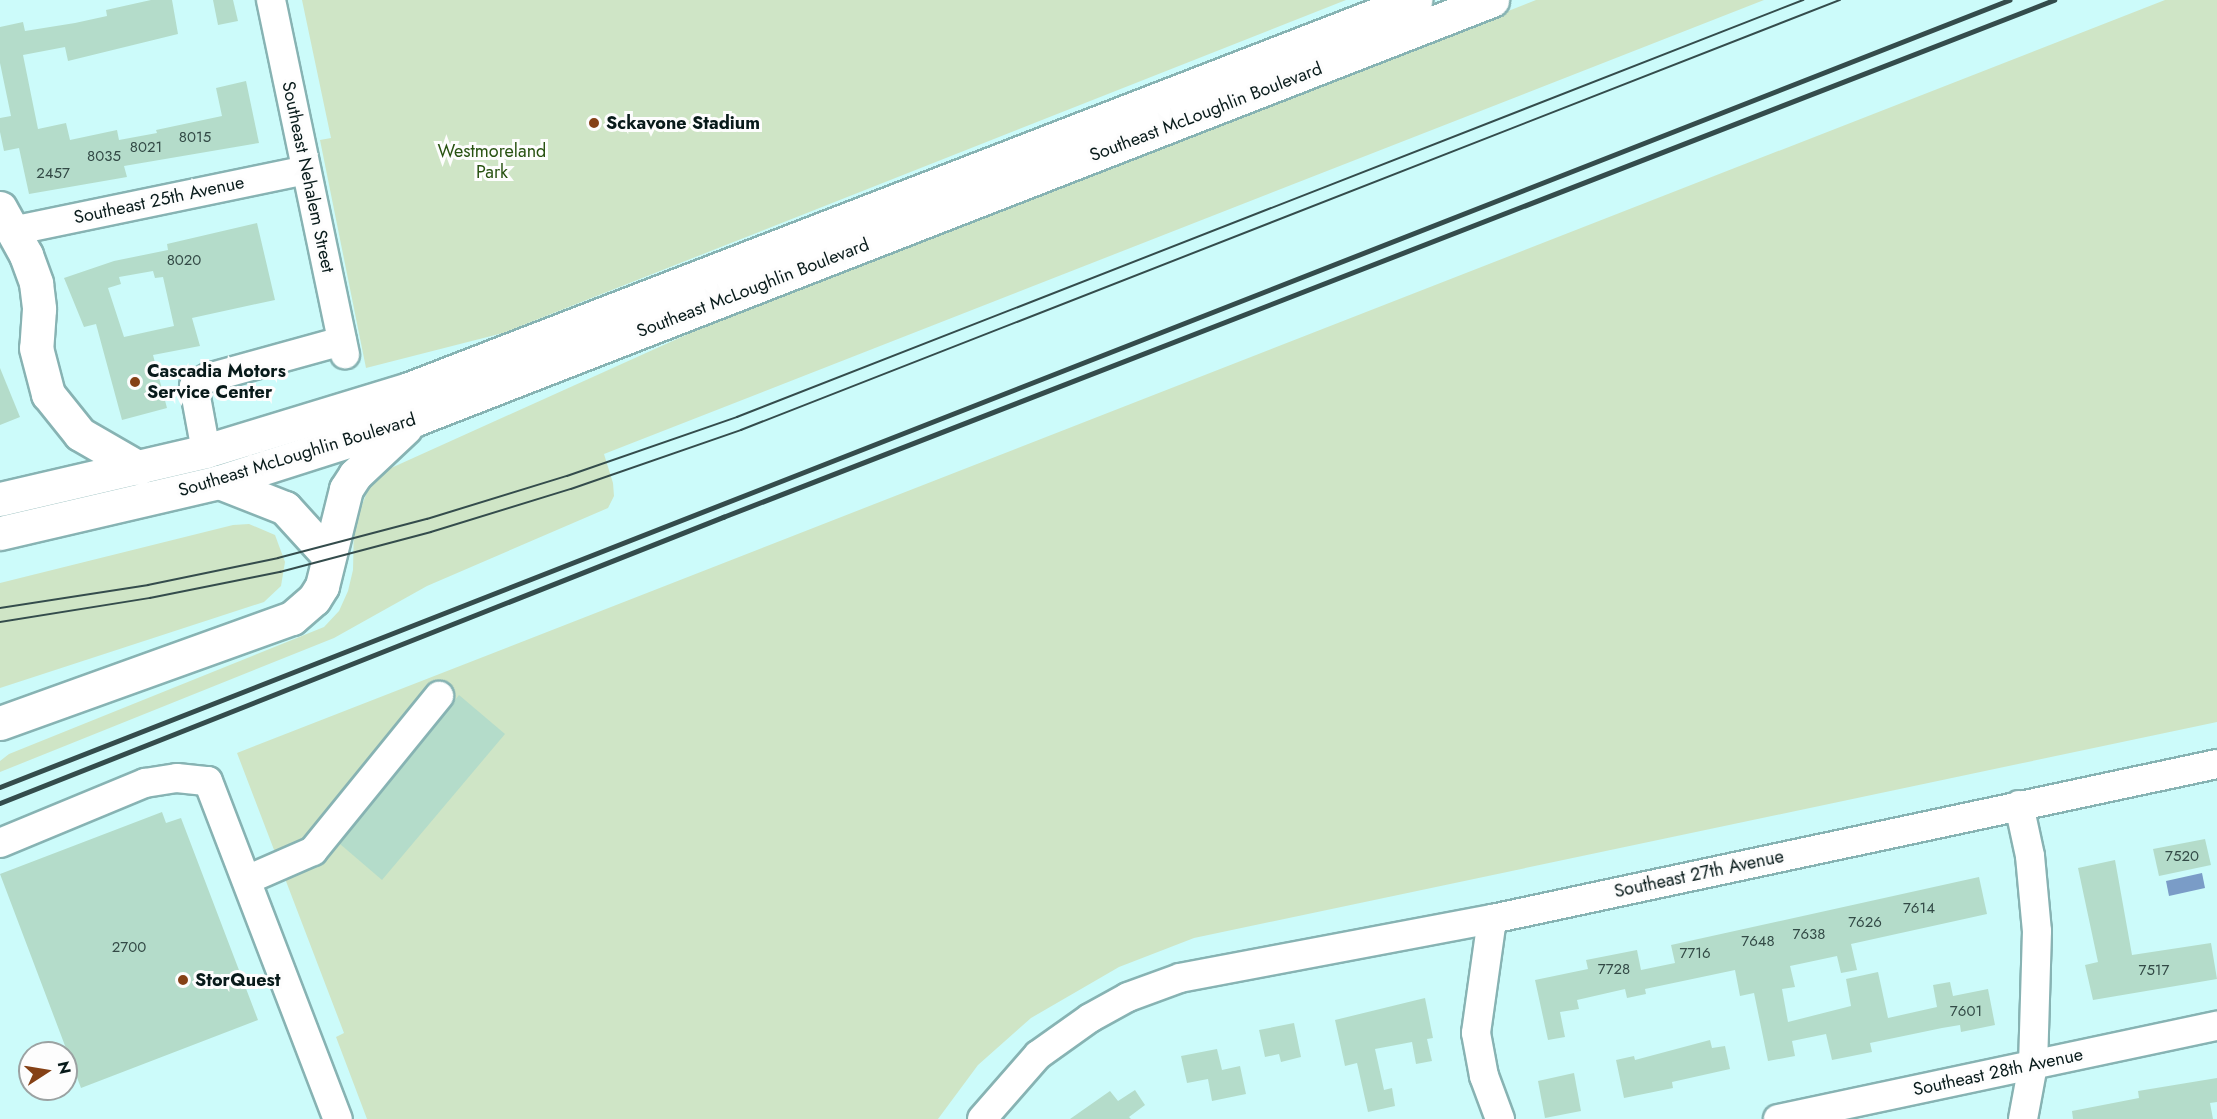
<!DOCTYPE html>
<html>
<head>
<meta charset="utf-8">
<style>
  body { margin:0 }
  #map { position:relative; width:2217px; height:1119px; overflow:hidden; background:#ccfbfa; font-family:Jost,sans-serif }
  div>[style] { position:absolute }
  [style*='--x'] { left:calc(var(--x)*1px); top:calc(var(--y)*1px); width:calc(var(--w)*1px); rotate:calc(var(--a)*1deg) }
  .green>* { inset:0; background:#cfe5c6 }
  .water>* { inset:0; background:#7a9cc7 }
  .building>* { inset:0; background:#b4dcca }
  .roads { filter:drop-shadow(2px 0 #87b3b3) drop-shadow(-2px 0 #87b3b3) drop-shadow(0 2px #87b3b3) drop-shadow(0 -2px #87b3b3) }
  .minor>* { height:28px; margin:-14px; padding:0 14px; transform-origin:14px; border-radius:14px; background:#fff }
  .major>* { height:33px; margin:-16.5px; padding:0 16.5px; transform-origin:16.5px; border-radius:16.5px; background:#fff }
  .highway>* { height:33px; margin:-16.5px; padding:0 16.5px; transform-origin:16.5px; border-radius:16.5px; background:#fff }
  .tram>* { height:1.5px; margin:-0.75px; padding:0 0.75px; transform-origin:0.75px; border-radius:0.75px; background:#344c4c }
  .rail>* { height:4.5px; margin:-2.25px; padding:0 2.25px; transform-origin:2.25px; border-radius:2.25px; background:#344c4c }
  .dots>* { width:16px; height:16px; translate:-50% -50%; box-sizing:border-box; border:3px solid #fdfdfd; border-radius:50% }
  span { translate:-50% -50%; white-space:nowrap; text-align:center; line-height:1.15; -webkit-text-stroke:6px #fdfdfd; paint-order:stroke }
  .number-label { font-size:15px; color:#334a46 }
  .number-label span { -webkit-text-stroke-width:0 }
  .street-label { font-size:18px; color:#081a1a }
  .poi-label { font-size:18px; color:#081a1a; font-weight:700 }
  .left { translate:0 -50%; text-align:left }
  .park-label { font-size:18px; color:#285211 }
  .north { position:absolute; left:18px; top:1041px; width:60px; height:60px; box-sizing:border-box; background:#fdfdfd; border:2px solid #9ba2a2; border-radius:50%; rotate:78deg; font-size:16px; font-weight:700; line-height:24px; text-align:center; color:#081a1a }
  .north::after { content:''; display:block; margin:auto; width:21px; height:27px; background:#854116; clip-path:polygon(50% 0,100% 100%,50% 72%,0 100%) }
</style>
</head>
<body>
<div id="map">
  <div class="green">
    <div style="clip-path:polygon(302px 0,1346px 0,503px 333px,366px 368px,320px 140px,331px 138px)"></div>
    <div style="clip-path:polygon(1536px 0,1764px 0,604px 454px,613px 483px,614px 496px,608px 508px,427px 586px,334px 638px,0 772px,0 761px,9px 754px,324px 627px,339px 611px,348px 591px,353px 570px,354px 524px,370px 485px,380px 473px,708px 325px)"></div>
    <div style="clip-path:polygon(2165px 0,2217px 0,2217px 722px,1194px 938px,1119px 967px,1031px 1018px,978px 1065px,938px 1119px,367px 1119px,336px 1037px,344px 1033px,237px 753px)"></div>
    <div style="clip-path:polygon(249px 524px,275px 535px,285px 562px,281px 586px,264px 602px,0 688px,0 583px,233px 525px)"></div>
  </div>
  <div class="water">
    <div style="clip-path:polygon(2202px 873px,2205px 888px,2169px 896px,2166px 881px)"></div>
  </div>
  <div class="building">
    <div style="clip-path:polygon(151px 0,172px 0,178px 34px,68px 61px,65px 47px,23px 55px,38px 129px,66px 123px,70px 140px,117px 130px,119px 140px,157px 133px,156px 130px,222px 116px,216px 88px,246px 81px,259px 143px,124px 166px,127px 177px,29px 194px,19px 148px,4px 151px,0 132px,0 118px,11px 116px,0 63px,0 27px,23px 22px,25px 31px,75px 23px,107px 16px,106px 10px)"></div>
    <div style="clip-path:polygon(213px 0,233px 0,238px 21px,218px 25px)"></div>
    <div style="clip-path:polygon(evenodd,257px 223px,275px 300px,192px 318px,200px 346px,153px 355px,167px 408px,122px 420px,96px 324px,84px 327px,64px 278px,114px 261px,168px 250px,167px 244px,257px 223px,153px 271px,155px 278px,163px 277px,174px 326px,124px 337px,108px 288px,121px 284px,119px 277px,153px 271px)"></div>
    <div style="clip-path:polygon(0 368px,20px 417px,0 425px)"></div>
    <div style="clip-path:polygon(459px 695px,505px 734px,382px 880px,340px 844px)"></div>
    <div style="clip-path:polygon(162px 812px,166px 823px,181px 818px,258px 1020px,81px 1088px,0 874px)"></div>
    <div style="clip-path:polygon(2205px 839px,2211px 865px,2159px 876px,2153px 849px)"></div>
    <div style="clip-path:polygon(2115px 860px,2132px 955px,2211px 943px,2217px 979px,2093px 1000px,2085px 965px,2098px 962px,2078px 868px)"></div>
    <div style="clip-path:polygon(1979px 877px,1987px 914px,1851px 944px,1857px 970px,1841px 973px,1837px 956px,1790px 966px,1795px 987px,1782px 989px,1788px 1022px,1851px 1006px,1846px 979px,1878px 972px,1888px 1018px,1937px 1007px,1933px 985px,1950px 982px,1953px 996px,1988px 989px,1995px 1025px,1961px 1032px,1960px 1025px,1942px 1028px,1870px 1043px,1872px 1052px,1832px 1060px,1826px 1034px,1792px 1041px,1795px 1056px,1768px 1061px,1754px 993px,1740px 996px,1735px 970px,1645px 989px,1646px 994px,1627px 998px,1625px 989px,1577px 1000px,1579px 1009px,1560px 1012px,1565px 1037px,1548px 1040px,1535px 980px,1588px 969px,1586px 960px,1637px 950px,1641px 970px,1675px 963px,1671px 945px)"></div>
    <div style="clip-path:polygon(1425px 998px,1433px 1038px,1427px 1039px,1432px 1061px,1416px 1064px,1412px 1042px,1375px 1049px,1384px 1090px,1392px 1088px,1395px 1106px,1368px 1112px,1357px 1063px,1345px 1066px,1335px 1020px)"></div>
    <div style="clip-path:polygon(1294px 1023px,1301px 1057px,1281px 1062px,1279px 1054px,1265px 1057px,1259px 1030px)"></div>
    <div style="clip-path:polygon(1710px 1040px,1712px 1048px,1725px 1046px,1730px 1069px,1672px 1082px,1673px 1088px,1624px 1098px,1616px 1060px,1634px 1056px,1635px 1060px)"></div>
    <div style="clip-path:polygon(1217px 1049px,1222px 1070px,1240px 1066px,1246px 1094px,1212px 1101px,1208px 1079px,1187px 1083px,1181px 1056px)"></div>
    <div style="clip-path:polygon(1574px 1073px,1581px 1111px,1545px 1118px,1538px 1081px)"></div>
    <div style="clip-path:polygon(2217px 1078px,2217px 1102px,2210px 1103px,2213px 1119px,2073px 1119px,2072px 1111px,2139px 1098px,2138px 1091px)"></div>
    <div style="clip-path:polygon(1135px 1090px,1145px 1105px,1129px 1117px,1131px 1119px,1070px 1119px,1110px 1091px,1118px 1101px)"></div>
  </div>
  <div class="roads">
    <div class="minor">
      <div style="--x:271;--y:0;--w:362;--a:78.2"></div>
      <div style="--x:12;--y:231;--w:300;--a:-11.7"></div>
      <div style="--x:206;--y:451;--w:66;--a:-100.5"></div>
      <div style="--x:194;--y:386;--w:16;--a:-30"></div>
      <div style="--x:208;--y:378;--w:139;--a:-15.4"></div>
      <div style="--x:2019;--y:805;--w:52;--a:77.8"></div>
      <div style="--x:2030;--y:856;--w:75;--a:84.7"></div>
      <div style="--x:2037;--y:931;--w:134;--a:91.7"></div>
      <div style="--x:2033;--y:1065;--w:55;--a:100.5"></div>
      <div style="--x:0;--y:843;--w:157;--a:-22.5"></div>
      <div style="--x:145;--y:783;--w:32;--a:-9"></div>
      <div style="--x:177;--y:778;--w:31;--a:6"></div>
      <div style="--x:208;--y:781;--w:362;--a:69"></div>
      <div style="--x:249;--y:879;--w:70;--a:-23.6"></div>
      <div style="--x:313;--y:851;--w:200;--a:-50.9"></div>
      <div style="--x:1492;--y:919;--w:115;--a:98"></div>
      <div style="--x:1476;--y:1033;--w:44;--a:79.5"></div>
      <div style="--x:1484;--y:1076;--w:46;--a:69.6"></div>
      <div style="--x:982;--y:1119;--w:85;--a:-48.8"></div>
      <div style="--x:1038;--y:1055;--w:64;--a:-35.4"></div>
      <div style="--x:1090;--y:1018;--w:43;--a:-28.9"></div>
      <div style="--x:1128;--y:997;--w:55;--a:-20.1"></div>
      <div style="--x:1180;--y:978;--w:318;--a:-10.7"></div>
      <div style="--x:1492;--y:919;--w:741;--a:-12.07"></div>
      <div style="--x:1778;--y:1119;--w:449;--a:-12"></div>
    </div>
    <div class="major">
      <div style="--x:0;--y:208;--w:54;--a:61"></div>
      <div style="--x:26;--y:255;--w:30;--a:70"></div>
      <div style="--x:36;--y:283;--w:26;--a:83"></div>
      <div style="--x:39;--y:309;--w:39;--a:94"></div>
      <div style="--x:36;--y:348;--w:48;--a:75.4"></div>
      <div style="--x:48;--y:394;--w:51;--a:51.3"></div>
    </div>
    <div class="highway">
      <div style="--x:80;--y:434;--w:68;--a:30"></div>
      <div style="--x:219;--y:482;--w:71;--a:21.5"></div>
      <div style="--x:285;--y:508;--w:62;--a:47.6"></div>
      <div style="--x:0;--y:499;--w:212;--a:-13.1"></div>
      <div style="--x:206;--y:451;--w:212;--a:-17"></div>
      <div style="--x:409;--y:389;--w:1079;--a:-21.14"></div>
      <div style="--x:0;--y:533;--w:225;--a:-13.1"></div>
      <div style="--x:219;--y:482;--w:204;--a:-17.7"></div>
      <div style="--x:413;--y:420;--w:1158;--a:-21.27"></div>
      <div style="--x:0;--y:723;--w:310;--a:-19.8"></div>
      <div style="--x:292;--y:618;--w:29;--a:-41"></div>
      <div style="--x:314;--y:599;--w:15;--a:-58"></div>
      <div style="--x:322;--y:586;--w:100;--a:-76.1"></div>
      <div style="--x:346;--y:489;--w:17;--a:-57"></div>
      <div style="--x:355;--y:475;--w:69;--a:-43.2"></div>
    </div>
  </div>
  <div class="tram">
    <div style="--x:0;--y:608;--w:150;--a:-8.8"></div>
    <div style="--x:148;--y:585;--w:133;--a:-11.7"></div>
    <div style="--x:278;--y:558;--w:154;--a:-14.7"></div>
    <div style="--x:427;--y:519;--w:146;--a:-17.1"></div>
    <div style="--x:567;--y:476;--w:180;--a:-19.1"></div>
    <div style="--x:737;--y:417;--w:1145;--a:-21.36"></div>
    <div style="--x:0;--y:622;--w:152;--a:-9.1"></div>
    <div style="--x:150;--y:598;--w:133;--a:-11.3"></div>
    <div style="--x:280;--y:572;--w:156;--a:-14.8"></div>
    <div style="--x:431;--y:532;--w:146;--a:-17.1"></div>
    <div style="--x:571;--y:489;--w:180;--a:-19.1"></div>
    <div style="--x:741;--y:430;--w:1180;--a:-21.37"></div>
  </div>
  <div class="rail">
    <div style="--x:0;--y:787;--w:2158;--a:-21.39"></div>
    <div style="--x:0;--y:803;--w:778;--a:-21.58"></div>
    <div style="--x:723;--y:517;--w:1428;--a:-21.23"></div>
  </div>
  <div class="dots">
    <div style="left:594px;top:123px;background:#854116"></div>
    <div style="left:135px;top:382px;background:#854116"></div>
    <div style="left:183px;top:980px;background:#854116"></div>
  </div>
  <div class="number-label">
    <span style="left:195px;top:138px">8015</span>
    <span style="left:146px;top:148px">8021</span>
    <span style="left:104px;top:157px">8035</span>
    <span style="left:53px;top:174px">2457</span>
    <span style="left:184px;top:261px">8020</span>
    <span style="left:2182px;top:857px">7520</span>
    <span style="left:1919px;top:909px">7614</span>
    <span style="left:1865px;top:923px">7626</span>
    <span style="left:1809px;top:935px">7638</span>
    <span style="left:1758px;top:942px">7648</span>
    <span style="left:129px;top:948px">2700</span>
    <span style="left:1695px;top:954px">7716</span>
    <span style="left:1614px;top:970px">7728</span>
    <span style="left:2154px;top:971px">7517</span>
    <span style="left:1966px;top:1012px">7601</span>
  </div>
  <div class="street-label">
    <span style="left:1206px;top:112px;rotate:-21deg">Southeast McLoughlin Boulevard</span>
    <span style="left:308px;top:177px;rotate:78deg">Southeast Nehalem Street</span>
    <span style="left:159px;top:200px;rotate:-12deg">Southeast 25th Avenue</span>
    <span style="left:753px;top:288px;rotate:-21deg">Southeast McLoughlin Boulevard</span>
    <span style="left:297px;top:455px;rotate:-17deg">Southeast McLoughlin Boulevard</span>
    <span style="left:1699px;top:874px;rotate:-12deg">Southeast 27th Avenue</span>
    <span style="left:1998px;top:1072px;rotate:-12deg">Southeast 28th Avenue</span>
  </div>
  <div class="poi-label">
    <span class="left" style="left:606px;top:123px">Sckavone Stadium</span>
    <span class="left" style="left:147px;top:382px">Cascadia Motors<br>Service Center</span>
    <span class="left" style="left:195px;top:980px">StorQuest</span>
  </div>
  <div class="park-label">
    <span style="left:492px;top:162px">Westmoreland<br>Park</span>
  </div>
  <div class="north">N</div>
</div>
</body>
</html>
